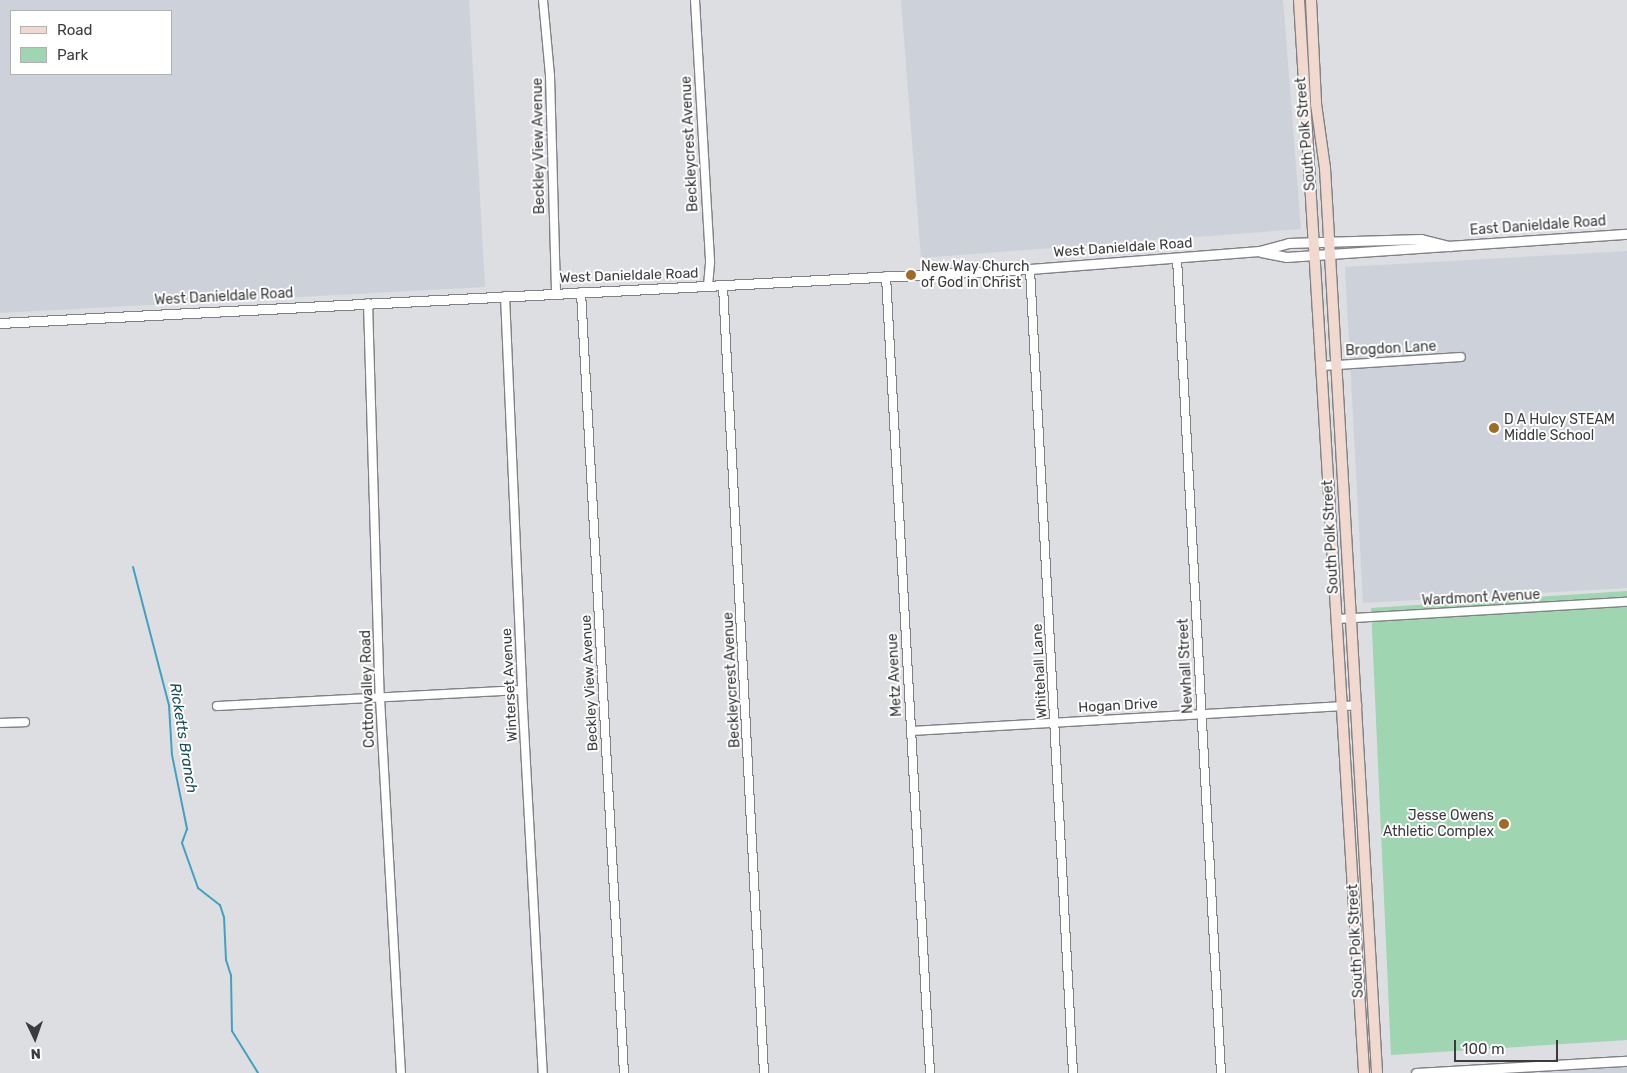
<!DOCTYPE html>
<html>
<head>
<meta charset="utf-8">
<style>
  body { margin:0 }
  #map { position:relative; width:1627px; height:1073px; overflow:hidden; background:#dddee2; font-family:Rubik,sans-serif }
  div>[style] { position:absolute }
  [style*='--x'] { left:calc(var(--x)*1px); top:calc(var(--y)*1px); width:calc(var(--w)*1px); rotate:calc(var(--a)*1deg) }
  .built>* { inset:0; background:#cdd1da }
  .green>* { inset:0; background:#9fd5b1 }
  .stream>* { height:2px; margin:-1px; padding:0 1px; transform-origin:1px; border-radius:1px; background:#41a2bf }
  .roads { filter:drop-shadow(1px 0 #808184) drop-shadow(-1px 0 #808184) drop-shadow(0 1px #808184) drop-shadow(0 -1px #808184) }
  .minor>* { height:8px; margin:-4px; padding:0 4px; transform-origin:4px; border-radius:4px; background:#fff }
  .tertiary>* { height:9px; margin:-4.5px; padding:0 4.5px; transform-origin:4.5px; border-radius:4.5px; background:#fff }
  .secondary>* { height:10px; margin:-5px; padding:0 5px; transform-origin:5px; border-radius:5px; background:#f2d9d0 }
  .dots>* { width:14px; height:14px; translate:-50% -50%; box-sizing:border-box; border:2px solid #fff; border-radius:50% }
  span { translate:-50% -50%; white-space:nowrap; text-align:center; line-height:1.15; -webkit-text-stroke:4px #fff; paint-order:stroke }
  .street-label { font-size:14px; color:#3b3b3d }
  .poi-label { font-size:14px; color:#3b3b3d }
  .left { translate:0 -50%; text-align:left }
  .right { translate:-100% -50%; text-align:right }
  .water-label { font-size:15px; color:#164c5c; font-style:italic }
  .legend { position:absolute; left:10px; top:10px; width:162px; height:65px; box-sizing:border-box; background:#fff; border:1px solid #b1b1b1; margin:0; padding:6px 9px; list-style:none; font-size:15px; color:#3b3b3d }
  .legend li { display:flex; align-items:center; gap:10px; height:25px }
  .legend b { width:25px; border:1px solid #b1b1b1 }
  .north { position:absolute; left:10px; top:1013px; width:50px; height:50px; -webkit-text-stroke:4px #fff; paint-order:stroke; rotate:177deg; font-size:14px; font-weight:700; line-height:20px; text-align:center; color:#3b3b3d }
  .north::after { content:''; display:block; margin:auto; width:18px; height:22px; background:#3b3b3d; clip-path:polygon(50% 0,100% 100%,50% 72%,0 100%) }
  .scale { position:absolute; left:1454px; top:1040px; width:104px; height:22px; box-sizing:border-box; border:2px solid #3b3b3d; border-top:0; padding-left:6px; font-size:15px; line-height:18px; white-space:nowrap; color:#3b3b3d; -webkit-text-stroke:4px #fff; paint-order:stroke }
</style>
</head>
<body>
<div id="map">
  <div class="built">
    <div style="clip-path:polygon(evenodd,0 0,469px 0,485px 287px,0 313px,0 0,11px 11px,171px 11px,171px 74px,11px 74px,11px 11px)"></div>
    <div style="clip-path:polygon(901px 0,1283px 0,1301px 229px,921px 258px)"></div>
    <div style="clip-path:polygon(1627px 251px,1627px 588px,1363px 603px,1345px 267px)"></div>
    <div style="clip-path:polygon(1627px 1067px,1627px 1073px,1540px 1073px,1540px 1072px)"></div>
  </div>
  <div class="green">
    <div style="clip-path:polygon(1627px 591px,1627px 1040px,1391px 1055px,1371px 608px)"></div>
  </div>
  <div class="stream">
    <div style="--x:133;--y:567;--w:143;--a:75.4"></div>
    <div style="--x:169;--y:705;--w:50;--a:86.6"></div>
    <div style="--x:172;--y:755;--w:76;--a:78.5"></div>
    <div style="--x:187;--y:829;--w:15;--a:110"></div>
    <div style="--x:182;--y:843;--w:48;--a:70.4"></div>
    <div style="--x:198;--y:888;--w:28;--a:38"></div>
    <div style="--x:220;--y:905;--w:13;--a:72"></div>
    <div style="--x:224;--y:917;--w:43;--a:87.3"></div>
    <div style="--x:226;--y:960;--w:16;--a:72"></div>
    <div style="--x:231;--y:975;--w:56;--a:89"></div>
    <div style="--x:232;--y:1031;--w:49;--a:58.2"></div>
  </div>
  <div class="roads">
    <div class="minor">
      <div style="--x:543;--y:0;--w:76;--a:84.7"></div>
      <div style="--x:550;--y:76;--w:216;--a:88.4"></div>
      <div style="--x:695;--y:0;--w:263;--a:86.7"></div>
      <div style="--x:710;--y:263;--w:24;--a:95"></div>
      <div style="--x:1177;--y:258;--w:816;--a:86.91"></div>
      <div style="--x:1030;--y:269;--w:805;--a:86.94"></div>
      <div style="--x:886;--y:276;--w:798;--a:86.84"></div>
      <div style="--x:723;--y:286;--w:788;--a:87.02"></div>
      <div style="--x:581;--y:292;--w:782;--a:86.85"></div>
      <div style="--x:505;--y:296;--w:394;--a:87.5"></div>
      <div style="--x:522;--y:690;--w:384;--a:86.9"></div>
      <div style="--x:368;--y:303;--w:395;--a:88.3"></div>
      <div style="--x:380;--y:698;--w:376;--a:86.8"></div>
      <div style="--x:1322;--y:366;--w:139;--a:-3.7"></div>
      <div style="--x:1337;--y:619;--w:290;--a:-3.4"></div>
      <div style="--x:217;--y:706;--w:305;--a:-3"></div>
      <div style="--x:0;--y:723;--w:25;--a:-2"></div>
      <div style="--x:911;--y:731;--w:447;--a:-3.3"></div>
    </div>
    <div class="tertiary">
      <div style="--x:1261;--y:252;--w:25;--a:11"></div>
      <div style="--x:1286;--y:257;--w:342;--a:-3.9"></div>
      <div style="--x:0;--y:323;--w:1031;--a:-3"></div>
      <div style="--x:1030;--y:269;--w:230;--a:-4.5"></div>
      <div style="--x:1259;--y:251;--w:30;--a:-15"></div>
      <div style="--x:1288;--y:243;--w:133;--a:-1.7"></div>
      <div style="--x:1421;--y:239;--w:30;--a:14"></div>
      <div style="--x:1416;--y:1073;--w:211;--a:-3.3"></div>
    </div>
    <div class="secondary">
      <div style="--x:1299;--y:0;--w:1075;--a:86.53"></div>
      <div style="--x:1311;--y:0;--w:104;--a:87.2"></div>
      <div style="--x:1316;--y:104;--w:65;--a:82"></div>
      <div style="--x:1325;--y:168;--w:906;--a:86.71"></div>
    </div>
  </div>
  <div class="dots">
    <div style="left:911px;top:275px;background:#a06c24"></div>
    <div style="left:1494px;top:428px;background:#a06c24"></div>
    <div style="left:1504px;top:824px;background:#a06c24"></div>
  </div>
  <div class="street-label">
    <span style="left:1306px;top:134px;rotate:-95deg">South Polk Street</span>
    <span style="left:690px;top:144px;rotate:-93deg">Beckleycrest Avenue</span>
    <span style="left:539px;top:146px;rotate:-91deg">Beckley View Avenue</span>
    <span style="left:1538px;top:226px;rotate:-4deg">East Danieldale Road</span>
    <span style="left:1123px;top:248px;rotate:-4deg">West Danieldale Road</span>
    <span style="left:629px;top:276px;rotate:-2deg">West Danieldale Road</span>
    <span style="left:224px;top:297px;rotate:-3deg">West Danieldale Road</span>
    <span style="left:1391px;top:349px;rotate:-3deg">Brogdon Lane</span>
    <span style="left:1331px;top:537px;rotate:-93deg">South Polk Street</span>
    <span style="left:1481px;top:598px;rotate:-3deg">Wardmont Avenue</span>
    <span style="left:1186px;top:666px;rotate:-93deg">Newhall Street</span>
    <span style="left:1040px;top:671px;rotate:-93deg">Whitehall Lane</span>
    <span style="left:895px;top:675px;rotate:-93deg">Metz Avenue</span>
    <span style="left:732px;top:680px;rotate:-93deg">Beckleycrest Avenue</span>
    <span style="left:590px;top:683px;rotate:-93deg">Beckley View Avenue</span>
    <span style="left:510px;top:685px;rotate:-93deg">Winterset Avenue</span>
    <span style="left:368px;top:689px;rotate:-92deg">Cottonvalley Road</span>
    <span style="left:1118px;top:706px;rotate:-3deg">Hogan Drive</span>
    <span style="left:1356px;top:941px;rotate:-93deg">South Polk Street</span>
  </div>
  <div class="poi-label">
    <span class="left" style="left:921px;top:275px">New Way Church<br>of God in Christ</span>
    <span class="left" style="left:1504px;top:428px">D A Hulcy STEAM<br>Middle School</span>
    <span class="right" style="left:1494px;top:824px">Jesse Owens<br>Athletic Complex</span>
  </div>
  <div class="water-label">
    <span style="left:183px;top:738px;rotate:81deg">Ricketts Branch</span>
  </div>
  <ul class="legend">
  <li><b style="height:6px;background:#f2d9d0"></b>Road</li>
  <li><b style="height:14px;background:#9fd5b1"></b>Park</li>
  </ul>
  <div class="north">N</div>
  <div class="scale">100 m</div>
</div>
</body>
</html>
